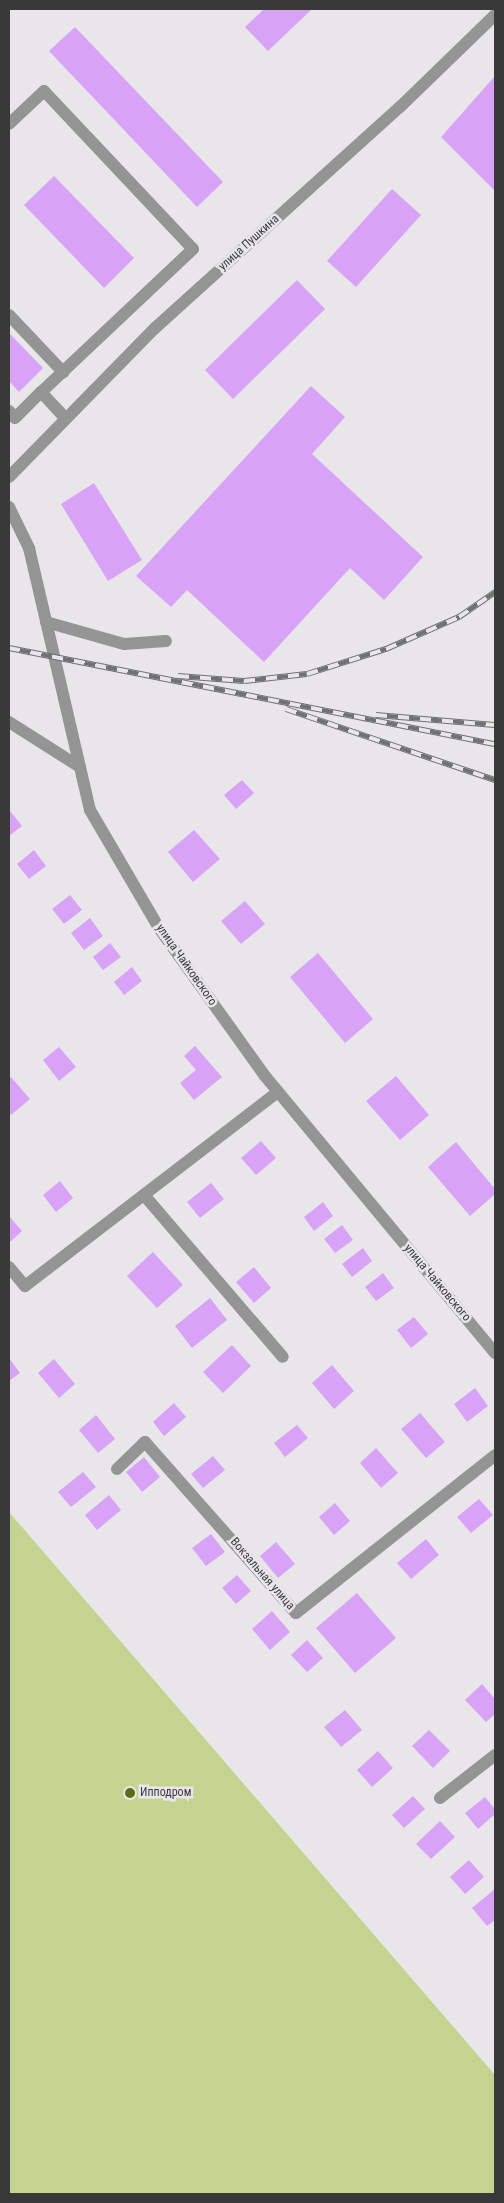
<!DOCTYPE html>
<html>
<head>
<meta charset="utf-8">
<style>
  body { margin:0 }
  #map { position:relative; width:504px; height:2203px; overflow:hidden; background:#e8e6e9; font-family:"Roboto Condensed",sans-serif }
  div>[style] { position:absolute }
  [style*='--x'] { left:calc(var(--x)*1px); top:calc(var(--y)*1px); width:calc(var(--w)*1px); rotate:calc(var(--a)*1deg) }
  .green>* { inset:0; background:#c4d490 }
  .building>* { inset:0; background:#d8a3f7 }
  .minor>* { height:12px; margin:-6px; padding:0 6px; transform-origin:6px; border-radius:6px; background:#949495 }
  .rail>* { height:5.5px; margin-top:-2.75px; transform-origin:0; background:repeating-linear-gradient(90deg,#e8e6e9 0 11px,#717072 0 22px); box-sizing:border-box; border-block:1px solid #717072 }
  .dots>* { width:14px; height:14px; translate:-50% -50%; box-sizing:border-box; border:2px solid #e8e6e9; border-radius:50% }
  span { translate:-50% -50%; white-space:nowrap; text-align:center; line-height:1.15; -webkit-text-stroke:5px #e8e6e9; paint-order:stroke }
  .street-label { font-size:12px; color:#3a393a }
  .poi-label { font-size:12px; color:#3a393a }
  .left { translate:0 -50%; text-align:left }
  .frame { position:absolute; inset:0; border:10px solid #3a393a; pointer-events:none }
</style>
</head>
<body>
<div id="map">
  <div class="green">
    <div style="clip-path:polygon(9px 1512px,495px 2075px,495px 2194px,9px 2194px)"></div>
  </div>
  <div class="building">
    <div style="clip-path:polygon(264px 9px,312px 9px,268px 51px,245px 27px)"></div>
    <div style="clip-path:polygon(75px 27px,223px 182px,197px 207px,49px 51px)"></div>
    <div style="clip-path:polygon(495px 76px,495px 188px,494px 190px,441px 137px)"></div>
    <div style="clip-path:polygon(54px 176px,134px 258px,104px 288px,24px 205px)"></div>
    <div style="clip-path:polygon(392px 189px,421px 215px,356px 287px,327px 261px)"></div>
    <div style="clip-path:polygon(297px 280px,325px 309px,233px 399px,205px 370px)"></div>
    <div style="clip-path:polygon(9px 333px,43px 368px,19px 392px,9px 381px)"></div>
    <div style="clip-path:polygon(311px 386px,345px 417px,312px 454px,423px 557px,384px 600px,350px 568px,264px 662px,187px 590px,171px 607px,136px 576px)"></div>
    <div style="clip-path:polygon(94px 483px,142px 560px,108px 581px,61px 504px)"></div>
    <div style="clip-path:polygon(242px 780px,254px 793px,236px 809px,224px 795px)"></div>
    <div style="clip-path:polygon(10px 811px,22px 826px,9px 836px,9px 812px)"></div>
    <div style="clip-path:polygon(194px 830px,220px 859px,193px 882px,168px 852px)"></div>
    <div style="clip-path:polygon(34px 850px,46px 866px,29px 879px,17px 864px)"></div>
    <div style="clip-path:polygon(70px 895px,82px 910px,64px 924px,52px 909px)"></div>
    <div style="clip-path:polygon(245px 901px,265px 924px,241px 944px,221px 921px)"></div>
    <div style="clip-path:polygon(90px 918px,103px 936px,84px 950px,71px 933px)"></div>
    <div style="clip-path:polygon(110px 943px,121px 957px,103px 970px,93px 957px)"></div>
    <div style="clip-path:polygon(318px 953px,373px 1019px,345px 1043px,290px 977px)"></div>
    <div style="clip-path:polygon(132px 967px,142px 981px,124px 995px,114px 982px)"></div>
    <div style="clip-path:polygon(195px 1046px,222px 1077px,194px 1100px,180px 1083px,196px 1070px,184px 1056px)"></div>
    <div style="clip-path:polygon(59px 1047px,76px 1067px,59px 1081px,43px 1060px)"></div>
    <div style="clip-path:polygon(396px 1076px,429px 1115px,400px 1140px,366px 1101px)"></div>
    <div style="clip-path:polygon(11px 1077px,30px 1099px,11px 1115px,9px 1112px,9px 1079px)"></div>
    <div style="clip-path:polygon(261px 1141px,276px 1158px,256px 1175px,241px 1158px)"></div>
    <div style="clip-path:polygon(456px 1142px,495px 1189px,495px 1194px,470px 1216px,428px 1167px)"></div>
    <div style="clip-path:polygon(60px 1181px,73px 1198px,56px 1212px,43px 1195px)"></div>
    <div style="clip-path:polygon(211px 1183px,224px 1199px,200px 1218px,187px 1202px)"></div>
    <div style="clip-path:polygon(323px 1202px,333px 1216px,314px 1231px,304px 1217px)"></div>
    <div style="clip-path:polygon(9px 1216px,22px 1231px,9px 1243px)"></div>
    <div style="clip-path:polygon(342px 1225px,353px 1240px,335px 1253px,324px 1239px)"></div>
    <div style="clip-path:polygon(363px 1248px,372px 1261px,352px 1277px,342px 1264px)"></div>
    <div style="clip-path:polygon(153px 1252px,183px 1285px,157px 1308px,127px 1276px)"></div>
    <div style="clip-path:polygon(254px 1267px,271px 1288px,254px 1303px,236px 1282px)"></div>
    <div style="clip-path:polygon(383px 1273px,394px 1288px,376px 1301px,365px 1287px)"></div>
    <div style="clip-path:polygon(210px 1298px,227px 1320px,192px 1348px,175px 1326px)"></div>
    <div style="clip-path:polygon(414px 1317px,428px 1334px,411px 1348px,397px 1330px)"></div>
    <div style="clip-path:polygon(232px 1345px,251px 1366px,223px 1393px,203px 1372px)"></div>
    <div style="clip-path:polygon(9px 1358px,20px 1373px,9px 1381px)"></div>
    <div style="clip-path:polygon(54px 1359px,75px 1384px,59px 1398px,38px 1373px)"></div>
    <div style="clip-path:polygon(332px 1365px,354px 1391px,334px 1409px,312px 1383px)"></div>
    <div style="clip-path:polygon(475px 1388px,488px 1406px,467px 1422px,454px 1404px)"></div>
    <div style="clip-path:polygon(174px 1403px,186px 1417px,164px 1436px,153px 1422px)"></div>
    <div style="clip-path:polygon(420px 1413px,445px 1442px,426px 1458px,401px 1429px)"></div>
    <div style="clip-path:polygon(96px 1415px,115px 1439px,98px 1453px,79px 1430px)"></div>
    <div style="clip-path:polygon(297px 1425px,308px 1438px,285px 1457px,274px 1443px)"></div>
    <div style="clip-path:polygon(376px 1448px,398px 1473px,381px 1488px,360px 1463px)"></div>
    <div style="clip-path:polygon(213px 1456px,225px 1470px,203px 1488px,191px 1474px)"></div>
    <div style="clip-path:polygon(144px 1457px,160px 1477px,142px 1492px,126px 1472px)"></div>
    <div style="clip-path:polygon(83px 1472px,96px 1487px,71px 1507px,58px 1492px)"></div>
    <div style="clip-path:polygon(109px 1495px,121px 1510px,97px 1530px,85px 1515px)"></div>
    <div style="clip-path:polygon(479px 1499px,493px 1515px,471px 1533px,457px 1517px)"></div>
    <div style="clip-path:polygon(335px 1503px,350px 1521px,334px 1535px,319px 1517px)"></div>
    <div style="clip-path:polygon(211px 1534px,225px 1552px,206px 1566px,192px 1548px)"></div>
    <div style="clip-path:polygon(426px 1539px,439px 1555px,411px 1579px,397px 1563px)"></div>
    <div style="clip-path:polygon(276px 1542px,295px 1564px,278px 1578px,260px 1556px)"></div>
    <div style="clip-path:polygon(237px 1575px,251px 1591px,236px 1604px,222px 1588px)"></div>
    <div style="clip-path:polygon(357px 1593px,396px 1638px,355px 1673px,316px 1628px)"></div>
    <div style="clip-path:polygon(272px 1611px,290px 1632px,270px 1650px,252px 1629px)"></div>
    <div style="clip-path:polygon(307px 1640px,323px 1658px,307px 1672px,291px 1655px)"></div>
    <div style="clip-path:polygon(482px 1684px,495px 1699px,495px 1714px,486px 1722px,465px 1700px)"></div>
    <div style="clip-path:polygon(345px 1710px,362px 1730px,341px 1747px,324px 1727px)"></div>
    <div style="clip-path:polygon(429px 1730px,450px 1751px,433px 1768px,412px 1746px)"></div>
    <div style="clip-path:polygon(378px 1751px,393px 1768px,372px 1787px,357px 1770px)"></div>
    <div style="clip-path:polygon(413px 1796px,425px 1809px,404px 1828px,392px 1815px)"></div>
    <div style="clip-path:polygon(485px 1797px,495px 1809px,495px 1814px,478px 1829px,465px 1813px)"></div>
    <div style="clip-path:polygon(440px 1821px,455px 1837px,431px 1859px,416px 1844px)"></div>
    <div style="clip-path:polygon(469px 1860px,484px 1877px,465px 1894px,450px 1877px)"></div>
    <div style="clip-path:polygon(495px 1889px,495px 1920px,487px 1926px,472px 1908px)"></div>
  </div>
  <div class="minor">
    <div style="--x:9;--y:124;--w:48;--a:-43.3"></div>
    <div style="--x:44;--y:91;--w:217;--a:46.7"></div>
    <div style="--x:193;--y:249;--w:209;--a:136.7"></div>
    <div style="--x:41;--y:392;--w:35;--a:47"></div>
    <div style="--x:9;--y:315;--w:79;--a:46.5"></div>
    <div style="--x:9;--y:411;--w:9;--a:49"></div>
    <div style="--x:15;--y:418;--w:37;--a:-45"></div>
    <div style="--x:9;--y:477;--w:207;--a:-45.6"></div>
    <div style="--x:154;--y:329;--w:331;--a:-42.1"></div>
    <div style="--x:400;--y:107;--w:132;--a:-44.1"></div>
    <div style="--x:9;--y:507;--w:46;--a:64"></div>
    <div style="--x:29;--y:548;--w:269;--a:76.9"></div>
    <div style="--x:90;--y:810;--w:137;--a:59.7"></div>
    <div style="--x:159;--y:928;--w:182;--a:54.4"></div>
    <div style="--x:265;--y:1076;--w:360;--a:50.3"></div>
    <div style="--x:46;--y:622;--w:81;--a:15.8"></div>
    <div style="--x:124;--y:644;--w:42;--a:-4.1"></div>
    <div style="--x:9;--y:722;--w:84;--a:32.4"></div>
    <div style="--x:144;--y:1195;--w:213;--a:49.4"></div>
    <div style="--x:9;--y:1267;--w:25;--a:50"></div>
    <div style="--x:25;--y:1286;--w:319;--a:-37.5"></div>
    <div style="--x:117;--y:1469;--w:39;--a:-44"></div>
    <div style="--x:145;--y:1442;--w:228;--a:48.6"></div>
    <div style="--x:296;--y:1613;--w:254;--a:-38.4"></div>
    <div style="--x:440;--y:1798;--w:70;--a:-38"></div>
  </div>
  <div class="rail">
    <div style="--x:9;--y:648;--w:495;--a:11.2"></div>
    <div style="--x:178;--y:676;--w:66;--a:4.3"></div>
    <div style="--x:244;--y:681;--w:63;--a:-6.3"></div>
    <div style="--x:307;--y:674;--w:83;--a:-17.6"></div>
    <div style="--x:386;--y:649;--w:80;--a:-23.7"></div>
    <div style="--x:459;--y:617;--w:44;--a:-34.8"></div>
    <div style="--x:286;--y:709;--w:221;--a:18.8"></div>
    <div style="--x:376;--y:715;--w:119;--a:4.8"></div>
  </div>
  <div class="dots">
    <div style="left:130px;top:1793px;background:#5c6b15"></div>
  </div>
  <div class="street-label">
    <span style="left:249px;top:243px;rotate:-42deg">улица Пушкина</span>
    <span style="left:186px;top:965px;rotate:55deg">улица Чайковского</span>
    <span style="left:437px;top:1283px;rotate:50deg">улица Чайковского</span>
    <span style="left:262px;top:1574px;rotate:49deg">Вокзальная улица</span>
  </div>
  <div class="poi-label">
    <span class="left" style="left:140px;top:1793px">Ипподром</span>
  </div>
  <div class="frame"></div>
</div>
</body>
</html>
